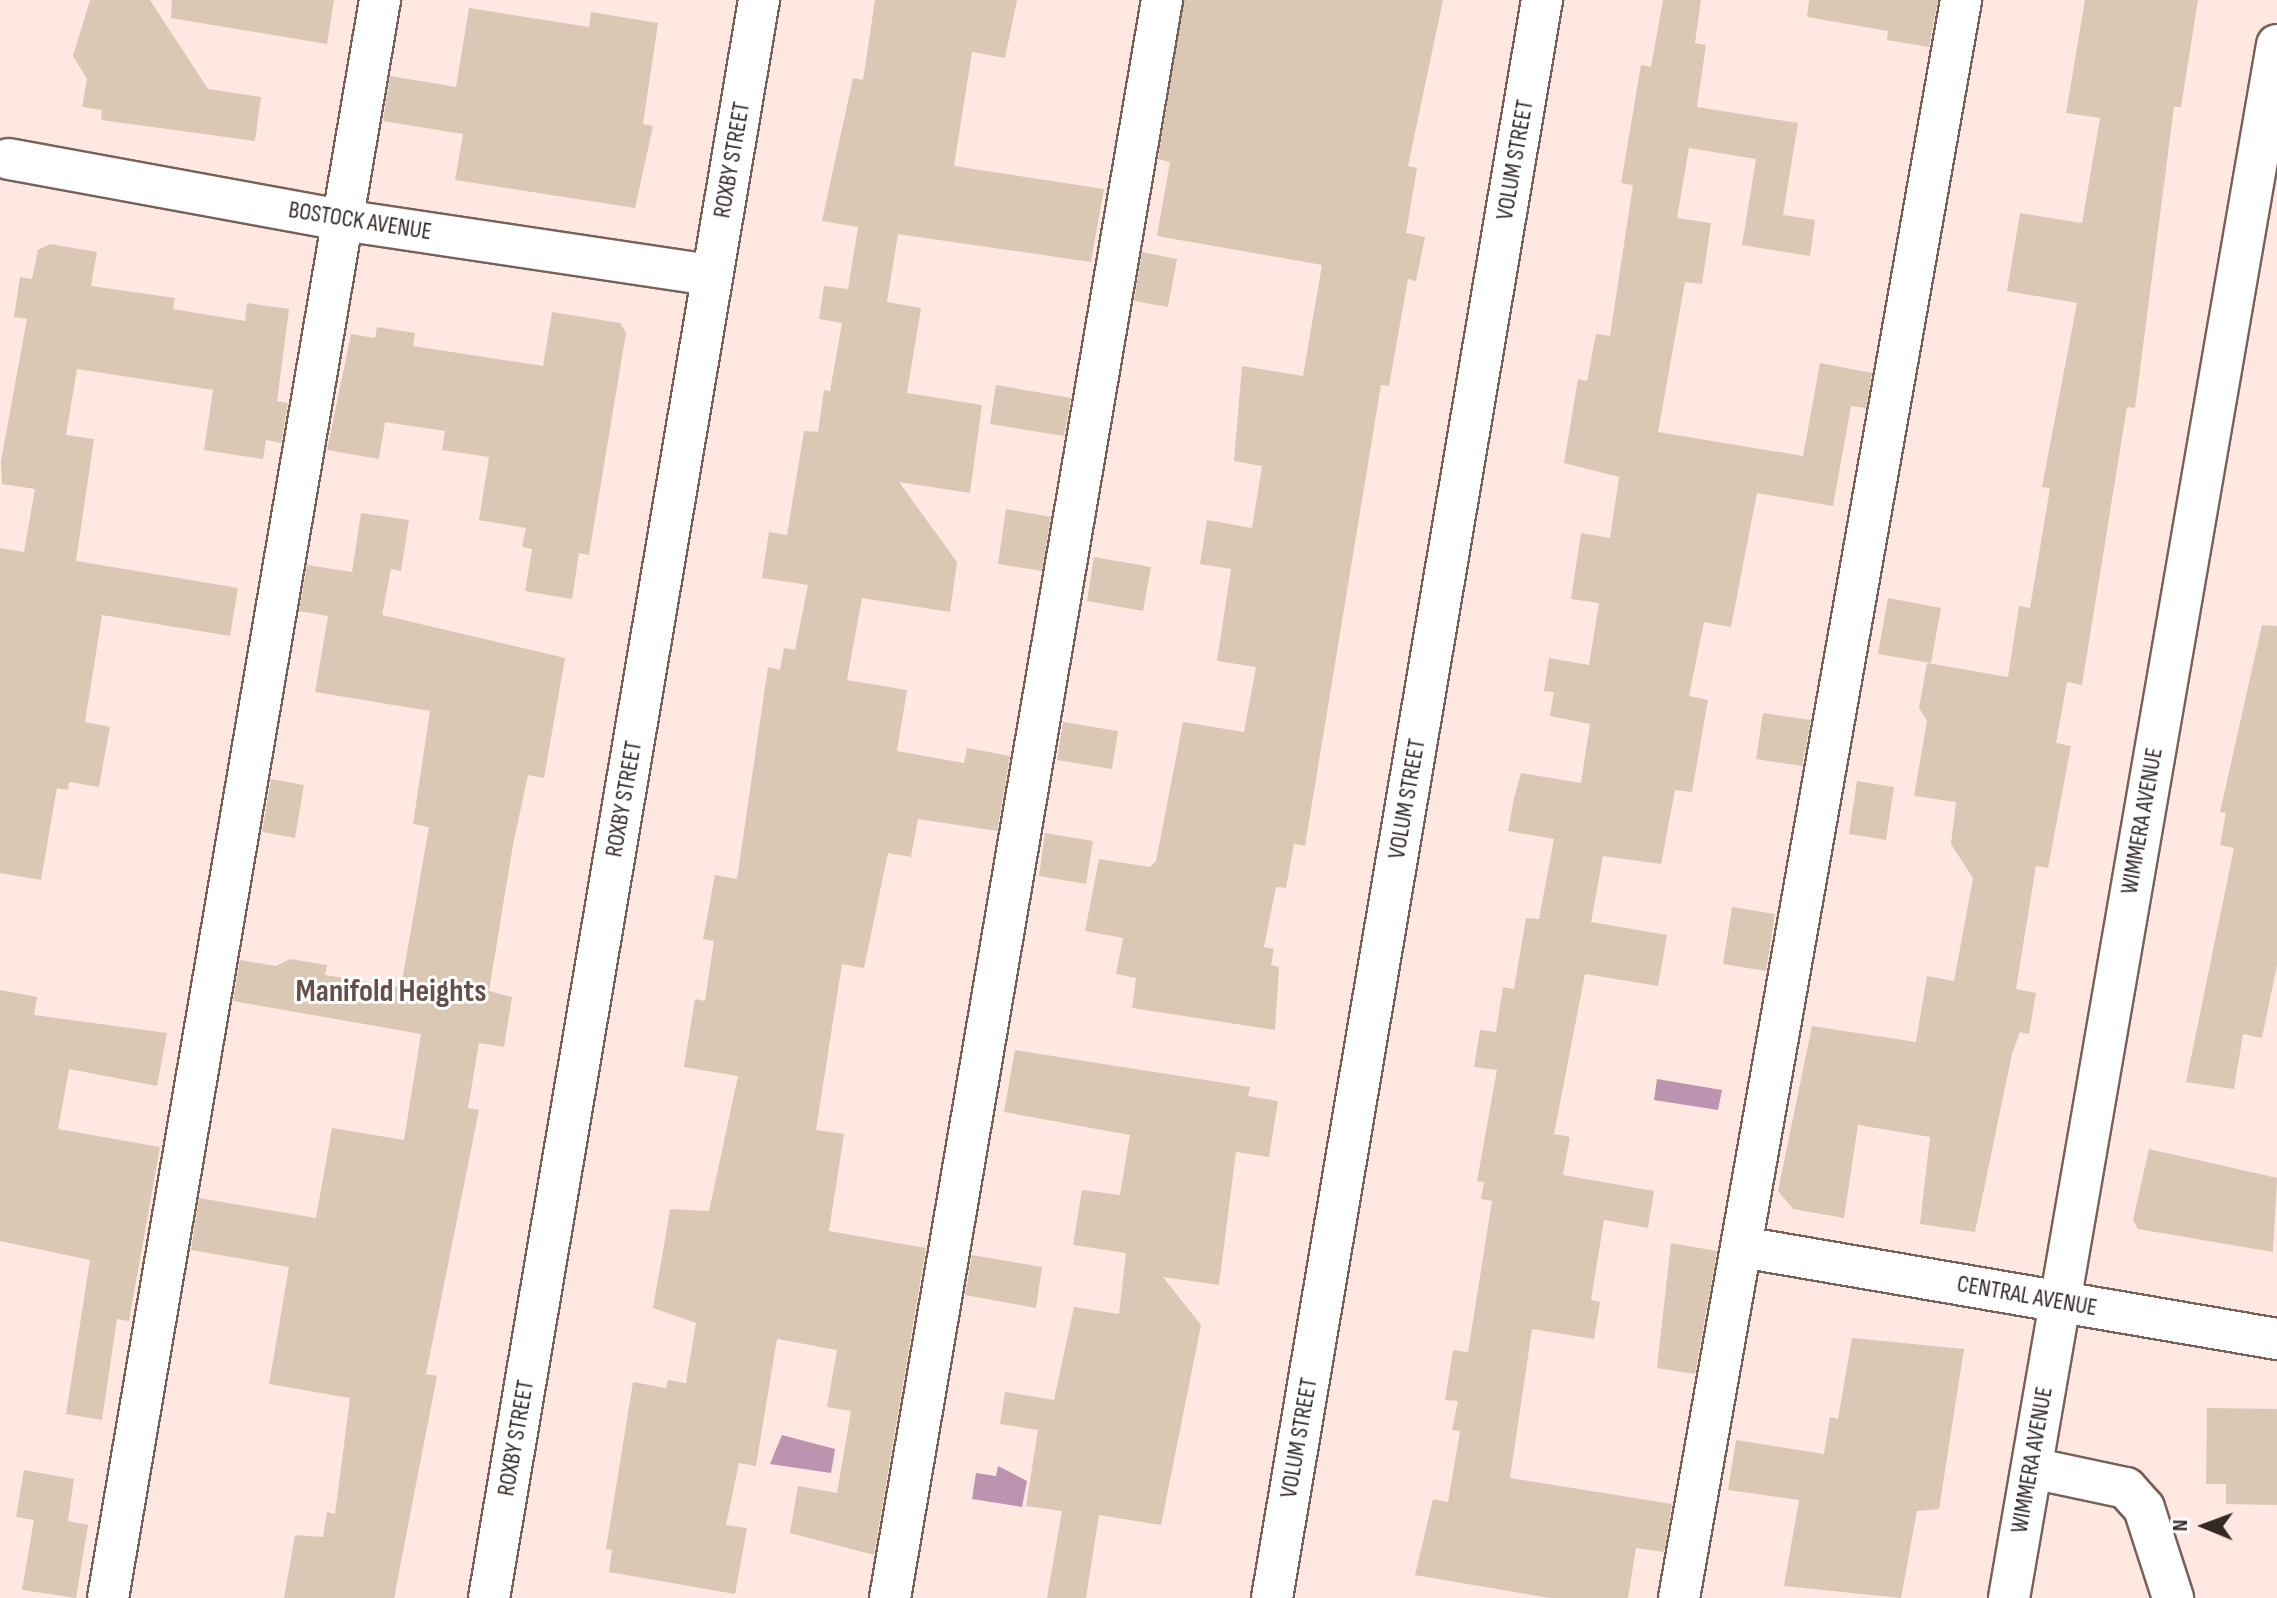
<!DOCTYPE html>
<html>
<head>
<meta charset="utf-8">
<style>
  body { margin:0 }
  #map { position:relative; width:2277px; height:1598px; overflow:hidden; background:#fee8e1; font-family:"Sofia Sans Condensed",sans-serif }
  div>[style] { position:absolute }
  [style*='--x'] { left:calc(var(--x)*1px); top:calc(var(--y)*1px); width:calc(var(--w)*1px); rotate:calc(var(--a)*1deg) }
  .water>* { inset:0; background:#bd94af }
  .building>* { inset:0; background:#dac8b5 }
  .roads { filter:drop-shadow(2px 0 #786159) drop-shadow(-2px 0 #786159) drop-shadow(0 2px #786159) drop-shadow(0 -2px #786159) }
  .minor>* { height:40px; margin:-20px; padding:0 20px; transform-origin:20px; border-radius:20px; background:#fff }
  span { translate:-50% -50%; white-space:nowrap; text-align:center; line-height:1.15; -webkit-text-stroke:6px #fff; paint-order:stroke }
  .street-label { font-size:24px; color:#322825 }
  .district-label { font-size:32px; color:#664f48; font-weight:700 }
  .north { position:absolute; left:2165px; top:1486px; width:80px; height:80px; -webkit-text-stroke:6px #fff; paint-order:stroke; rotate:271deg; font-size:22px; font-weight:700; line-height:32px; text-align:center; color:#322825 }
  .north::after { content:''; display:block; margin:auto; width:28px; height:36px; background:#322825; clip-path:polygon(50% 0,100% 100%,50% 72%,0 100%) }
</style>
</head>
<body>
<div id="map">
  <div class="water">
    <div style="clip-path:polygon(1657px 1079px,1722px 1090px,1718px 1110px,1654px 1100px)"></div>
    <div style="clip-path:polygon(782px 1435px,835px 1449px,831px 1473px,770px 1464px)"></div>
    <div style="clip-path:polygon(998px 1466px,1027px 1481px,1022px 1507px,972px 1499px,976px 1473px,996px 1476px)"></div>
  </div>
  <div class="building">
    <div style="clip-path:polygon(90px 0,150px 0,208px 89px,261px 97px,255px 141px,101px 120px,102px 110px,82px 107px,87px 79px,73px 56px)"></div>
    <div style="clip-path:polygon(172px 0,334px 0,327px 44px,171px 18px)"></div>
    <div style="clip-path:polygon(875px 0,1017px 0,1005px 58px,972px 52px,954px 166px,1104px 189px,1091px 262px,898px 234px,887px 302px,921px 308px,907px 393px,982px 405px,970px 493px,899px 482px,957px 562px,950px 612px,862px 598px,847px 680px,907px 690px,897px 751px,964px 763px,967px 748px,1010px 756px,997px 831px,918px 819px,911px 857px,888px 853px,864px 968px,842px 964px,816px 1130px,844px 1134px,829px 1231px,926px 1248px,874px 1555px,790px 1533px,798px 1486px,837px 1493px,851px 1411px,827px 1407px,837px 1350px,777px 1339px,756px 1466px,739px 1463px,726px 1525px,747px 1528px,735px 1594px,609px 1572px,612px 1550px,606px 1549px,633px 1382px,666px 1388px,668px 1380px,686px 1383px,696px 1323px,653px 1308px,664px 1245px,670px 1209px,709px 1211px,738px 1076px,684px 1067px,695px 999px,705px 1001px,714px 941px,703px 939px,715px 875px,737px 879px,768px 667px,780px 670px,784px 648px,795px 650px,808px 585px,762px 578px,769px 532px,787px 535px,804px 431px,818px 432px,824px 390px,830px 391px,842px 323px,819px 319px,824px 286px,848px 289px,858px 227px,822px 221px,853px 78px,863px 80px)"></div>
    <div style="clip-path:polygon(1184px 0,1443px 0,1408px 166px,1417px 168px,1406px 233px,1425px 237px,1416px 281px,1408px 279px,1389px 386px,1381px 385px,1305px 846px,1294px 844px,1286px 888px,1276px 887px,1264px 947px,1274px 949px,1271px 965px,1279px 967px,1275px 1030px,1132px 1008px,1136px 978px,1116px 974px,1123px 938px,1085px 931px,1099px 859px,1150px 867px,1156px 861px,1183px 722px,1244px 732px,1256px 667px,1217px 661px,1231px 569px,1200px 564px,1207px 520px,1252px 528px,1262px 466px,1234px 461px,1242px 366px,1303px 376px,1322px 265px,1157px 236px,1170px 162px,1158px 159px)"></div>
    <div style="clip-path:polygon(1663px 0,1701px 0,1695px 43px,1706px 45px,1697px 107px,1798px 123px,1783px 215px,1815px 220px,1810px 256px,1742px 245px,1756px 159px,1689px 148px,1677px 218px,1711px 223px,1702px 284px,1685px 282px,1658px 432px,1803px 456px,1820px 363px,1872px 373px,1866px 408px,1851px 406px,1833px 506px,1757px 493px,1731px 627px,1704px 622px,1689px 696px,1708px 700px,1692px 792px,1675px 790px,1661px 864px,1603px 856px,1591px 922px,1667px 935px,1658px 986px,1585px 974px,1554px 1134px,1570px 1137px,1563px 1175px,1654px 1191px,1648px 1228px,1604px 1220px,1591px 1300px,1600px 1302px,1594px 1339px,1532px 1329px,1510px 1478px,1672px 1504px,1664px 1552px,1636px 1548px,1628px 1598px,1550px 1598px,1415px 1575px,1433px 1499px,1448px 1502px,1460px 1431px,1452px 1430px,1458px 1401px,1445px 1400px,1453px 1350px,1468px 1352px,1492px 1201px,1481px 1199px,1484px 1182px,1477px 1181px,1497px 1070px,1474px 1067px,1480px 1030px,1496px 1032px,1503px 987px,1514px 989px,1526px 918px,1539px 919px,1554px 839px,1508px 831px,1514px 798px,1521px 773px,1581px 783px,1590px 724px,1550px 716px,1554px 692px,1544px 691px,1549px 658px,1589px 665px,1599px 603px,1571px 599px,1581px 533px,1610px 538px,1619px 477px,1564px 463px,1578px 379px,1587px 381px,1596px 334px,1610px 336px,1633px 185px,1621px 183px,1641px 65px,1651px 67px)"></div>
    <div style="clip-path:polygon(1809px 0,1938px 0,1929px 47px,1887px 40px,1888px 31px,1807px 17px)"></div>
    <div style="clip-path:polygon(2085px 0,2198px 0,2181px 107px,2174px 107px,2135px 408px,2127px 407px,2082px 685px,2067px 682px,2056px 743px,2071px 746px,2048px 868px,2036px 866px,2016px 989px,2036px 993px,2029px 1034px,2020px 1032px,2012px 1054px,1975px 1232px,1920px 1224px,1930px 1137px,1858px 1125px,1844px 1218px,1793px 1209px,1778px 1191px,1812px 1026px,1916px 1042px,1927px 976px,1954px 981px,1973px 878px,1951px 844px,1956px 802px,1914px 796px,1927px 721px,1919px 708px,1927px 663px,2008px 677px,2019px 606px,2030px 608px,2050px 488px,2042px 487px,2077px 303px,2007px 291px,2020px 213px,2082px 223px,2100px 118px,2066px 113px)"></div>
    <div style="clip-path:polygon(469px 8px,589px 27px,591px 12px,658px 23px,643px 124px,653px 126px,635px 208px,455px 180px,463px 134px,383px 121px,390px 76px,456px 87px)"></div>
    <div style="clip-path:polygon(50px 244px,97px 252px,91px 286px,175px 298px,173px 309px,245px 321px,247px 303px,289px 309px,277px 401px,288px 403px,281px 443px,266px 440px,263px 459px,204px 450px,213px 390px,77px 369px,66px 435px,94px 439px,76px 561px,238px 588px,230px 636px,102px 615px,85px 722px,110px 727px,99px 787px,69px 782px,68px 790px,57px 788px,41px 880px,0 873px,0 548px,24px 552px,35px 489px,2px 484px,1px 461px,27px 319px,14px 317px,20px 277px,32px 279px,38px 250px)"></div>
    <div style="clip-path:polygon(1142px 252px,1177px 259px,1168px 307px,1134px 301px)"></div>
    <div style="clip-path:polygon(552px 312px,620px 323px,626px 333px,589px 555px,579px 553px,572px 599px,525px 591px,532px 549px,522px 547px,526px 528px,479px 520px,489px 457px,442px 450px,445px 431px,385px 422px,379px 459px,327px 450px,351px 334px,375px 338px,377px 327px,415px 333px,413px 346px,543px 366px)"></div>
    <div style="clip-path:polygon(996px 385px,1071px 398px,1064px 436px,990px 424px)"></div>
    <div style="clip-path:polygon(1006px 509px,1051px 517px,1042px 571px,998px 564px)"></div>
    <div style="clip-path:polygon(361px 513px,409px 520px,401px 571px,391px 569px,382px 615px,565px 658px,544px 778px,528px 775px,513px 845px,489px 991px,512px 997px,504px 1047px,479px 1043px,468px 1108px,479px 1110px,426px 1374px,437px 1376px,394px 1598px,284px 1598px,295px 1535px,323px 1537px,327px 1512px,335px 1514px,350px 1398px,269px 1384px,289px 1267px,191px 1250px,199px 1198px,316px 1218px,332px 1128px,404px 1140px,421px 1034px,233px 1001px,240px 960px,276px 966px,290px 959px,327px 965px,325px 975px,401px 987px,429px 827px,413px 824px,430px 711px,315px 692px,328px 616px,299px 611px,307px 565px,352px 572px)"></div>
    <div style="clip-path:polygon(1094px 557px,1151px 567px,1143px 611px,1087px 601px)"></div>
    <div style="clip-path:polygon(1888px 598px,1941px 608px,1931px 663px,1878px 654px)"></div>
    <div style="clip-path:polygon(2262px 625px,2277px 626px,2277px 965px,2262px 1038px,2243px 1034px,2234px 1089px,2186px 1082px,2234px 848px,2220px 845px,2226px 813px,2220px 812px)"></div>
    <div style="clip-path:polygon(1763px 713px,1811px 720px,1802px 766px,1756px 759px)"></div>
    <div style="clip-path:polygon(1063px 722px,1118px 731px,1112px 769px,1057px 760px)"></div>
    <div style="clip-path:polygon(271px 779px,304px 785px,295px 838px,262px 832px)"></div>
    <div style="clip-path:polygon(1857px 781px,1894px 787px,1886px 840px,1849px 834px)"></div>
    <div style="clip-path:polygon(1045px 833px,1093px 841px,1086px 884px,1039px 876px)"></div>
    <div style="clip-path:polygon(1732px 907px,1775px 914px,1766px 971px,1723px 964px)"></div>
    <div style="clip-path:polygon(0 990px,37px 997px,34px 1015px,167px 1033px,157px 1086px,69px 1069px,58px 1129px,160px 1147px,129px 1321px,117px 1319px,102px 1420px,66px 1414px,90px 1260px,0 1241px)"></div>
    <div style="clip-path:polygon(1015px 1050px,1250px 1087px,1248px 1096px,1278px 1101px,1269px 1157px,1236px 1152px,1219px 1285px,1163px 1277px,1201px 1325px,1161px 1525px,1099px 1515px,1086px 1598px,1047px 1598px,1062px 1511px,1026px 1506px,1038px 1430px,1000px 1424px,1005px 1392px,1054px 1400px,1074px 1307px,1119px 1314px,1126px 1253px,1073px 1245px,1082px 1190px,1120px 1195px,1130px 1135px,1004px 1112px)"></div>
    <div style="clip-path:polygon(2149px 1149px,2277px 1178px,2273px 1252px,2138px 1229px,2133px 1220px)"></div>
    <div style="clip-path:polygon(1671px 1243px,1717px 1251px,1695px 1374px,1657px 1368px)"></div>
    <div style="clip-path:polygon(972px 1255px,1042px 1267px,1036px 1308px,965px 1295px)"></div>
    <div style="clip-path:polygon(1852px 1338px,1964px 1349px,1939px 1509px,1917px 1511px,1901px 1598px,1784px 1586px,1799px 1500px,1728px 1490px,1736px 1440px,1824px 1454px,1830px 1417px,1838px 1419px)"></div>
    <div style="clip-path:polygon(2207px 1408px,2277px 1409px,2277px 1505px,2226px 1504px,2226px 1484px,2206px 1484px)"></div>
    <div style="clip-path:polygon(24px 1470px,74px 1479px,68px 1521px,88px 1525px,76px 1598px,22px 1590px,34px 1520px,16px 1517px)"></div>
  </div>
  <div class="roads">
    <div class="minor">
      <div style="--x:9;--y:159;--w:339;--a:10.4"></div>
      <div style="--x:342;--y:220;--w:374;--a:8.5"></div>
      <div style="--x:1742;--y:1247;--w:543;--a:9.76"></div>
      <div style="--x:2032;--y:1468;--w:96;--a:12"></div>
      <div style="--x:2126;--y:1488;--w:27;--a:48"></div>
      <div style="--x:2144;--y:1508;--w:95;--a:72.1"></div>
      <div style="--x:108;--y:1598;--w:1621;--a:-80.34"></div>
      <div style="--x:489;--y:1598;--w:1621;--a:-80.41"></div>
      <div style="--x:890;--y:1598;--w:1621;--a:-80.34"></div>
      <div style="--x:1272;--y:1598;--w:1621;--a:-80.41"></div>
      <div style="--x:1679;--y:1598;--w:1623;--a:-79.99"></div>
      <div style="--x:2009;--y:1598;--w:1576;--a:-80.21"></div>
    </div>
  </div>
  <div class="street-label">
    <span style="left:732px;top:160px;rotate:-80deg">ROXBY STREET</span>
    <span style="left:1515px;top:160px;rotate:-80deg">VOLUM STREET</span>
    <span style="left:360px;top:221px;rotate:9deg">BOSTOCK AVENUE</span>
    <span style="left:624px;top:799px;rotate:-80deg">ROXBY STREET</span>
    <span style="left:1407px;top:799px;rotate:-80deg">VOLUM STREET</span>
    <span style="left:2142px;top:821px;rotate:-80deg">WIMMERA AVENUE</span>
    <span style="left:2027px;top:1296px;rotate:10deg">CENTRAL AVENUE</span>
    <span style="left:516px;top:1438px;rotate:-80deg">ROXBY STREET</span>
    <span style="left:1299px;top:1438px;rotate:-80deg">VOLUM STREET</span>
    <span style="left:2032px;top:1460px;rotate:-80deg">WIMMERA AVENUE</span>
  </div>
  <div class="district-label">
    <span style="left:391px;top:992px">Manifold Heights</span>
  </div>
  <div class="north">N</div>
</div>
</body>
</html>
